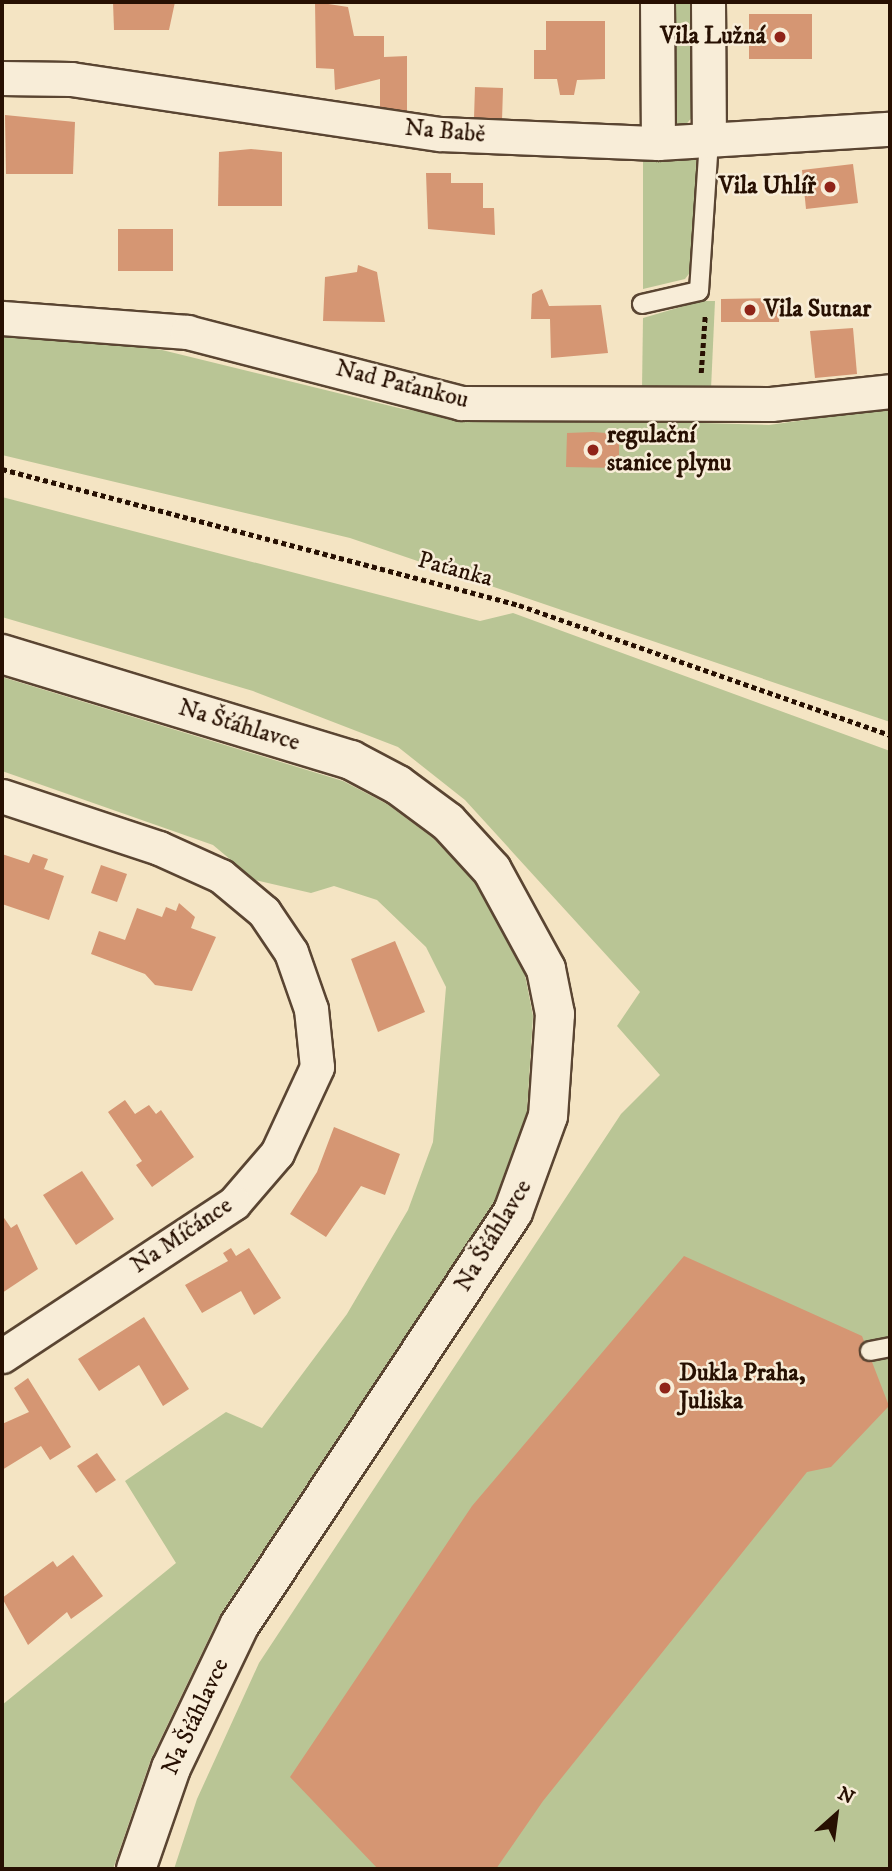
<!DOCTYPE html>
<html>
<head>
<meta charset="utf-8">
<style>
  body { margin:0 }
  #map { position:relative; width:892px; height:1871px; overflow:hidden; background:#f4e4c3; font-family:"IM FELL DW Pica",serif }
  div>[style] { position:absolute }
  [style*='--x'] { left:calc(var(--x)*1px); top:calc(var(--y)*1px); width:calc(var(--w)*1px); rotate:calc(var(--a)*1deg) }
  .green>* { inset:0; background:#b9c595 }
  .building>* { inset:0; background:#d59673 }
  .path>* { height:4.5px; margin-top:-2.25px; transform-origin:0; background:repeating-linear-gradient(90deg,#271002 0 5px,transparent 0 8.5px) }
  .roads { filter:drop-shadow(2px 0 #5a4532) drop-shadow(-2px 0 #5a4532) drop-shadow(0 2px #5a4532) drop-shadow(0 -2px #5a4532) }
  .service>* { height:18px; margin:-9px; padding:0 9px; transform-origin:9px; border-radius:9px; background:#f8edd8 }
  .minor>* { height:33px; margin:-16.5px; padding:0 16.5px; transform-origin:16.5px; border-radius:16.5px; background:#f8edd8 }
  .tertiary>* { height:38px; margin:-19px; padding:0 19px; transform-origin:19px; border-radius:19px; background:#f8edd8 }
  .dots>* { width:19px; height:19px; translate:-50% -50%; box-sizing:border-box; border:4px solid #f8edd8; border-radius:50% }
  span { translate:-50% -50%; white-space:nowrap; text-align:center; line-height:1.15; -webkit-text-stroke:5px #f8edd8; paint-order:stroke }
  .poi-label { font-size:24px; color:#271002; font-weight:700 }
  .right { translate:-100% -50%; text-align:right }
  .left { translate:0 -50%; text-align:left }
  .street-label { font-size:24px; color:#271002 }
  .frame { position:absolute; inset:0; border:4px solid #271002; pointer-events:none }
  .north { position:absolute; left:801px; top:1780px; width:70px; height:70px; -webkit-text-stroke:5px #f8edd8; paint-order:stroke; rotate:28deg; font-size:19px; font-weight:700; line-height:28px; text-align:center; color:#271002 }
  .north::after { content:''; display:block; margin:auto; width:24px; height:32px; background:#271002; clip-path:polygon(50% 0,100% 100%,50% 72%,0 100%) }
</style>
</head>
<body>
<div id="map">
  <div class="green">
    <div style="clip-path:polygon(670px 2px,694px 2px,693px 116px,684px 127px,672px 123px)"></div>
    <div style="clip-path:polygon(696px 159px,695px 266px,685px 279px,643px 289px,643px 160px)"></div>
    <div style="clip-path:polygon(701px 301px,715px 301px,711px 389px,642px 389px,643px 318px)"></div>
    <div style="clip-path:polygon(62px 335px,162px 350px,403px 409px,458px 416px,769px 425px,890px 408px,890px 722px,350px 538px,2px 455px,2px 337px)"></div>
    <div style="clip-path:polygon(2px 497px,480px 621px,513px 613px,890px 751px,890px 1869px,174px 1869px,197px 1799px,259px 1663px,621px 1114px,660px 1075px,617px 1026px,640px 992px,465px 800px,398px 747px,253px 691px,2px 617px)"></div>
    <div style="clip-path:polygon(2px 677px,343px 781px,387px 804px,433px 838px,475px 883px,525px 975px,533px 1016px,527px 1112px,494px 1202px,220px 1615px,151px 1759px,113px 1869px,2px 1869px,2px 1705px,176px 1563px,125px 1481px,226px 1412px,262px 1428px,347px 1314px,408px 1210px,433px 1142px,446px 987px,426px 947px,377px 900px,334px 886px,311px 893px,255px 880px,213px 845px,2px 771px)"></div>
  </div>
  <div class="building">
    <div style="clip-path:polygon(113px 2px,175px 2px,169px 30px,114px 30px)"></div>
    <div style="clip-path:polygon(315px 2px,348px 7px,354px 36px,384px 36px,384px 57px,407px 56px,407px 112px,380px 109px,380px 79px,335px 90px,334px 69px,316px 68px)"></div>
    <div style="clip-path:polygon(749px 14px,812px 14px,812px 59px,749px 59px)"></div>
    <div style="clip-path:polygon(546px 21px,605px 21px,605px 79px,577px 80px,574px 95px,560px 95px,557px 79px,534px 79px,534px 50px,546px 50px)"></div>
    <div style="clip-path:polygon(475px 87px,503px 88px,502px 120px,474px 118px)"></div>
    <div style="clip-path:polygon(5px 115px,75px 122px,73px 174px,6px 174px)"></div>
    <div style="clip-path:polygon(251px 149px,282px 152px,282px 206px,218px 206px,219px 152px)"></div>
    <div style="clip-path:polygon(853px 164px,858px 203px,806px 209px,802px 170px)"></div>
    <div style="clip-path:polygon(426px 173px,451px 173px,451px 183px,483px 183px,483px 208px,494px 208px,495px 235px,428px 229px)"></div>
    <div style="clip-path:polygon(118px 229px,173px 229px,173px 271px,118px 271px)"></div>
    <div style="clip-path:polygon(358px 265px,377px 272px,385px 322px,323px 321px,325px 277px,357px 272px)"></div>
    <div style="clip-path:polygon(542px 289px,549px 306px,601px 305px,608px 353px,551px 358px,550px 319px,531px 319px,532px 294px)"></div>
    <div style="clip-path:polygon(780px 298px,779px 322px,721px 322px,721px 299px)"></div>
    <div style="clip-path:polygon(853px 328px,857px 374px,815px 378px,810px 331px)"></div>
    <div style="clip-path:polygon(593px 432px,619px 434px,619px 468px,566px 467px,567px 433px)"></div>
    <div style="clip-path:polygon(2px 854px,29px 863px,33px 854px,48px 859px,44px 869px,64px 876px,49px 920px,2px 904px)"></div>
    <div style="clip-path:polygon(101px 865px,127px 874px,117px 902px,91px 893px)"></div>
    <div style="clip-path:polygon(179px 903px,195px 917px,191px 928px,216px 937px,192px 991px,155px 985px,145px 974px,91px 954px,99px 931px,125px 940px,137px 908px,162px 917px,166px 907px,176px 911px)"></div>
    <div style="clip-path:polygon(395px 941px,425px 1012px,378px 1032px,351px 959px)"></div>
    <div style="clip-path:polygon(125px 1100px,135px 1114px,149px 1105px,156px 1114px,161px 1110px,194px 1157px,152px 1187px,136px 1165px,142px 1161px,108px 1112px)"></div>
    <div style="clip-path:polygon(334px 1127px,400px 1154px,385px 1195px,361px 1186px,326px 1237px,290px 1214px,317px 1172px)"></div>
    <div style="clip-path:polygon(82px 1171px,114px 1219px,76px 1245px,43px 1195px)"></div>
    <div style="clip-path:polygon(2px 1215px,11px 1228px,17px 1224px,38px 1269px,2px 1293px)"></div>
    <div style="clip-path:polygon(231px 1248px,236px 1256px,249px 1248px,281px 1298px,254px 1315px,241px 1291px,202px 1313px,185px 1285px,228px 1261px,223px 1253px)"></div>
    <div style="clip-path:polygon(684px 1256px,862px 1336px,889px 1406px,831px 1467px,807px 1472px,543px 1801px,496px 1869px,378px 1869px,290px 1777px,472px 1506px)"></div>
    <div style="clip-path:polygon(144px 1317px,189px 1389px,163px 1406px,139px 1365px,99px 1391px,78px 1359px)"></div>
    <div style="clip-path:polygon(28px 1378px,71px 1447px,50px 1460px,41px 1446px,2px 1470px,2px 1424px,29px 1412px,14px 1388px)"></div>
    <div style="clip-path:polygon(97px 1453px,116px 1480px,96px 1493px,77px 1466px)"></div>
    <div style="clip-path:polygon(73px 1555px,103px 1596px,71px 1619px,67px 1612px,28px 1645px,2px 1598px,53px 1561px,57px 1567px)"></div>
  </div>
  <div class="path">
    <div style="--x:701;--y:373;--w:57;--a:-86"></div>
    <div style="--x:2;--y:469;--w:535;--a:14.74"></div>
    <div style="--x:519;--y:605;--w:393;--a:19.3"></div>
  </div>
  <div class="roads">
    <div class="service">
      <div style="--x:642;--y:304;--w:58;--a:-12.8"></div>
      <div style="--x:699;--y:291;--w:150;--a:-86.2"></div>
      <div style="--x:870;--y:1351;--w:20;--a:-11"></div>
    </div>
    <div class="minor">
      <div style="--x:657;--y:2;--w:141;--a:89.6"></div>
      <div style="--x:708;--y:2;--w:139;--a:89.6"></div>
      <div style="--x:2;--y:78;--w:69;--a:0.8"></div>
      <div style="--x:71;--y:79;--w:373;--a:8.5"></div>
      <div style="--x:440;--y:134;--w:218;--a:2.4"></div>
      <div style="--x:658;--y:143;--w:232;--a:-3.5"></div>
      <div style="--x:2;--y:318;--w:186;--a:4.3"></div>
      <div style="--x:187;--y:332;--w:283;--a:14.5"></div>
      <div style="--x:461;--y:403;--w:310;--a:0.2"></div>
      <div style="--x:771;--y:404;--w:120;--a:-6.2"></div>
      <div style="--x:2;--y:796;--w:165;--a:18.3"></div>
      <div style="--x:159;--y:848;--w:68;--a:24.3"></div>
      <div style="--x:221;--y:876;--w:56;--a:39.9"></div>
      <div style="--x:264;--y:912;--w:48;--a:56"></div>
      <div style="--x:291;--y:952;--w:60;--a:70.7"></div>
      <div style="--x:311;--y:1009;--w:58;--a:84.1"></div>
      <div style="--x:317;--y:1067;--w:95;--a:114.9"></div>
      <div style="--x:277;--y:1153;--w:66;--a:130.7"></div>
      <div style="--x:234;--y:1203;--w:278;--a:146.6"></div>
    </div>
    <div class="tertiary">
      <div style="--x:2;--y:654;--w:365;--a:16.9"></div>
      <div style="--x:351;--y:760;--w:53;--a:28"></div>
      <div style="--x:398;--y:785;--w:62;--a:36.5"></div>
      <div style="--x:448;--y:822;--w:65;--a:47.5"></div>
      <div style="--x:492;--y:870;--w:113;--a:61.4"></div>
      <div style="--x:546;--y:969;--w:46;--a:78.7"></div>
      <div style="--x:555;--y:1014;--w:102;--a:93.9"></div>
      <div style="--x:548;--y:1116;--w:102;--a:110"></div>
      <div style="--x:513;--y:1212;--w:496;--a:123.5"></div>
      <div style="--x:239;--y:1626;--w:157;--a:115.6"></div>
      <div style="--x:171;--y:1768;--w:107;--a:109.1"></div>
    </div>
  </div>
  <div class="dots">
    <div style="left:780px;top:37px;background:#8f2418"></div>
    <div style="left:830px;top:187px;background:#8f2418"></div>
    <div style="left:750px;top:310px;background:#8f2418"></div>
    <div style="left:593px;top:450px;background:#8f2418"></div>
    <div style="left:665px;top:1388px;background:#8f2418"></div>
  </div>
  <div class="poi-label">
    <span class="right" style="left:766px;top:37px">Vila Lužná</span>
    <span class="right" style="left:816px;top:187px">Vila Uhlíř</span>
    <span class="left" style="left:764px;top:310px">Vila Sutnar</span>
    <span class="left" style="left:607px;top:450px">regulační<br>stanice plynu</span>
    <span class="left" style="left:679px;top:1388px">Dukla Praha,<br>Juliska</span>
  </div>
  <div class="street-label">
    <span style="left:445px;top:132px;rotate:5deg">Na Babě</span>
    <span style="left:402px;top:385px;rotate:14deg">Nad Paťankou</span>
    <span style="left:455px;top:570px;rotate:15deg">Paťanka</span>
    <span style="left:239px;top:726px;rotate:17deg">Na Šťáhlavce</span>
    <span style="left:182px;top:1236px;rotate:-34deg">Na Míčánce</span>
    <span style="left:494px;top:1236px;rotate:-59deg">Na Šťáhlavce</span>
    <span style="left:196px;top:1717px;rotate:-65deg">Na Šťáhlavce</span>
  </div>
  <div class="frame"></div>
  <div class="north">N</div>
</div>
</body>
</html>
